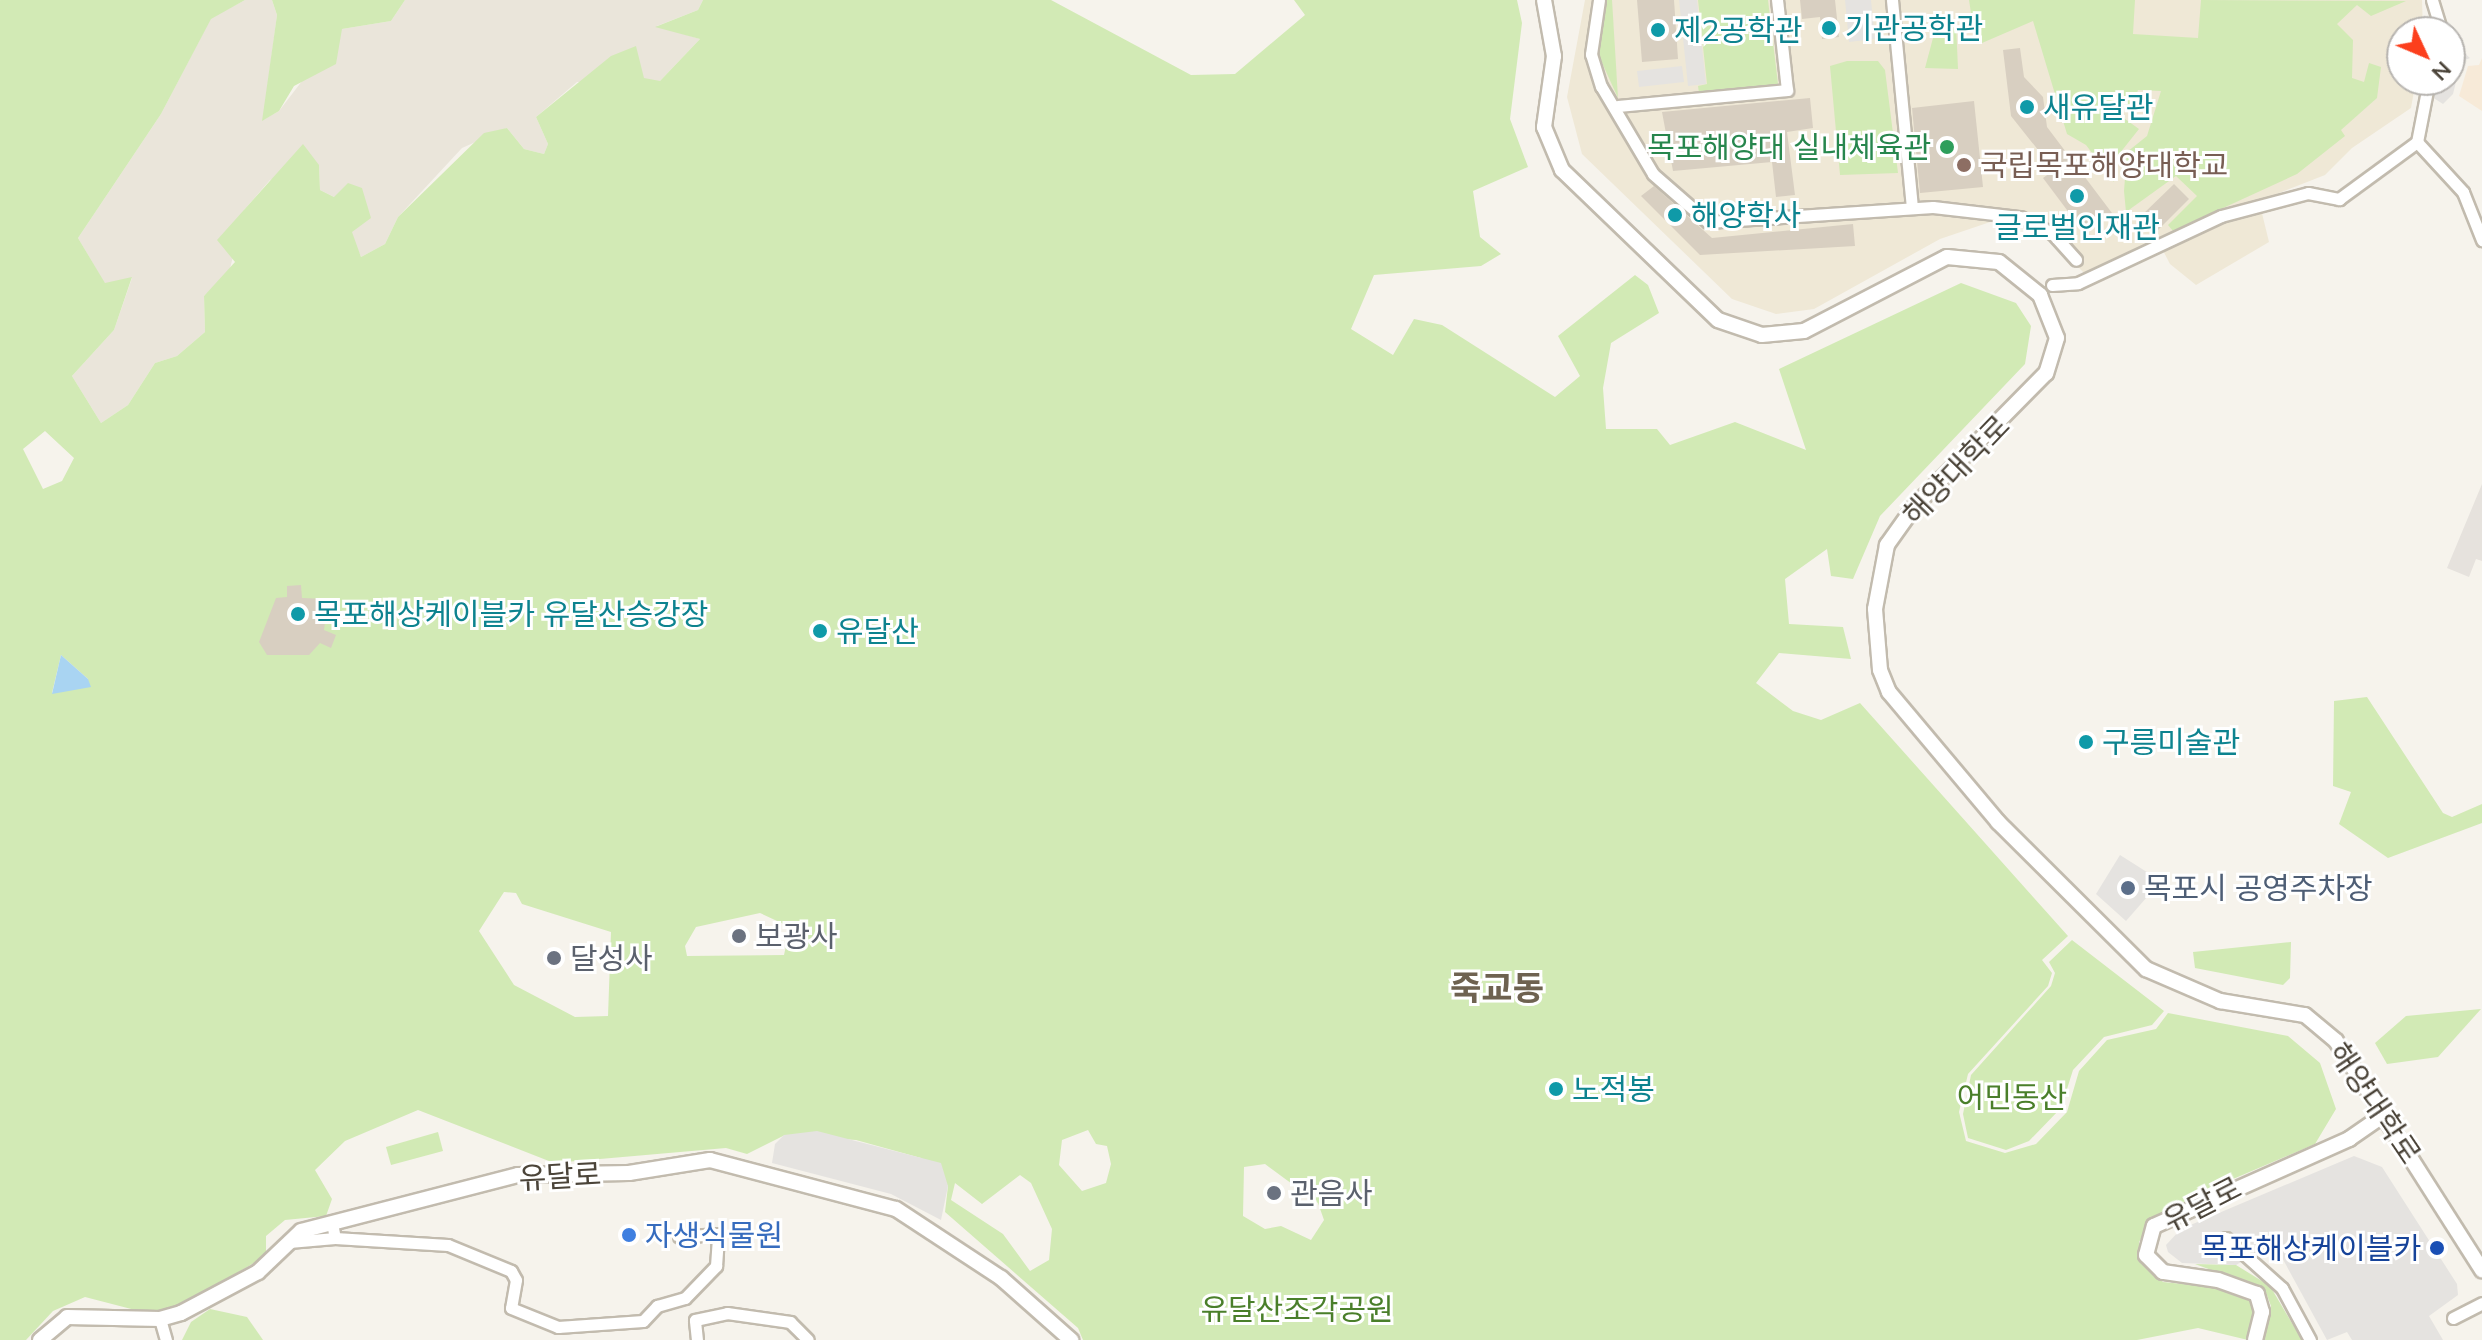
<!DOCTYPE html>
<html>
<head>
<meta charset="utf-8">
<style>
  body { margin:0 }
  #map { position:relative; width:2482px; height:1340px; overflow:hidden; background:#f6f3ec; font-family:Mulish,"Noto Sans KR",sans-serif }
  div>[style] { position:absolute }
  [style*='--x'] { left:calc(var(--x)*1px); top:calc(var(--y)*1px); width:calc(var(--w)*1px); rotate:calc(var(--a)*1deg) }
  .residential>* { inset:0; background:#eae5da }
  .commercial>* { inset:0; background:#f7ead8 }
  .industrial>* { inset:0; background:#e6e2dd }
  .education>* { inset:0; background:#efe8d6 }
  .green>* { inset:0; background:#d2eab5 }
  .parking>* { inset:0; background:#e5e3e0 }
  .water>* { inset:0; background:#a9d4f2 }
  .building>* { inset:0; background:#d8cfc1 }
  .roads { filter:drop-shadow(2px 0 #c2bbae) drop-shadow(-2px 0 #c2bbae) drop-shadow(0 2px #c2bbae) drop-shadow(0 -2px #c2bbae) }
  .minor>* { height:11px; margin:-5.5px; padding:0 5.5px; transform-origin:5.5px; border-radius:5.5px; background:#fff }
  .tertiary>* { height:14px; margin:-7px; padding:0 7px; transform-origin:7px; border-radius:7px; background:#fff }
  .dots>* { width:22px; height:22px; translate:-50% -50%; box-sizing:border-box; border:4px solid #fff; border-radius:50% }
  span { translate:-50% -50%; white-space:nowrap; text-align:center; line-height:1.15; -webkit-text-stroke:6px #fff; paint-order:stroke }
  .culture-label { font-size:30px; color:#0d838f }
  .left { translate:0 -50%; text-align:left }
  .leisure-label { font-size:30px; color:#27864d }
  .right { translate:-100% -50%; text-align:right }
  .education-label { font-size:30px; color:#785e54 }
  .street-label { font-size:30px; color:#4b4439 }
  .service-label { font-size:30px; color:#4e5e75 }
  .worship-label { font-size:30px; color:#5b616d }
  .park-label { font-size:30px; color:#4a7f2a }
  .shop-label { font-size:30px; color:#366cbe }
  .transit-label { font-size:30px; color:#164399 }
  .quarter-label { font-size:34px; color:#6e6250; font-weight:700 }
  .north { position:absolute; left:2386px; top:16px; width:80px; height:80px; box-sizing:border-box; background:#fff; border:2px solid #b7b4b0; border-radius:50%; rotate:134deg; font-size:22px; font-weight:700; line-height:32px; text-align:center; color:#4b4439 }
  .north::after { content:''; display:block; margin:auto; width:28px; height:36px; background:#fc3f1d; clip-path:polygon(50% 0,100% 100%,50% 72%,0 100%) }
</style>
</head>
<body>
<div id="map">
  <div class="residential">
    <div style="clip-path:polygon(245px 0,272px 0,277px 15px,263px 120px,279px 111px,342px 29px,391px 21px,405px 0,703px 0,698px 10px,657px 26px,700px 39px,660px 81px,577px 82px,536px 117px,548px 144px,544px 154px,524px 149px,507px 128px,462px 148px,398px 217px,385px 244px,361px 257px,334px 197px,320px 190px,319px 165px,270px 180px,244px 210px,229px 273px,204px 296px,205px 332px,177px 356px,155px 363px,128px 405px,101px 423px,72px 376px,114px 330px,132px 278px,105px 284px,78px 238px,161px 114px,211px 18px)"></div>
  </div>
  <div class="commercial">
    <div style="clip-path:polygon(2482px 58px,2482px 111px,2459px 96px,2468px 66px,2479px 65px)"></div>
  </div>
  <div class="industrial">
    <div style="clip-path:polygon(2482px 484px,2482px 561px,2476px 559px,2469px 577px,2447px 568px)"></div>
  </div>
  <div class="education">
    <div style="clip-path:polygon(1585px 0,2422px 0,2423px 32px,2402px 32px,2402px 80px,2416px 80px,2411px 108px,2352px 148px,2325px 175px,2259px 201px,2269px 242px,2196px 285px,2170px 264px,2157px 239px,2087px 276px,2040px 228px,1999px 219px,1940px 239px,1814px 309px,1776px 314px,1732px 299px,1582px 154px,1567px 97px)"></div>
  </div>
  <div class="green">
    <div style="clip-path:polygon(evenodd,0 0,245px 0,211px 19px,161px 114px,78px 238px,105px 283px,132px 277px,114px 330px,72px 376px,101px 423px,128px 405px,155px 363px,177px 356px,205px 332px,204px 296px,235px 262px,217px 240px,303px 144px,319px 165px,320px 190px,334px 197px,348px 183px,362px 188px,371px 218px,352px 232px,361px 257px,385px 244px,398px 217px,484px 133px,507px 128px,524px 149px,544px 154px,548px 144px,536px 117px,611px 56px,636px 46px,644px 78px,660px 81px,700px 39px,655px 27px,698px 10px,703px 0,1051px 0,1191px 75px,1235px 74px,1305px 15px,1294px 0,1517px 0,1522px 23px,1510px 119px,1528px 167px,1473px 191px,1480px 237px,1501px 254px,1481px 266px,1374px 275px,1351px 329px,1393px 355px,1414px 319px,1442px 325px,1555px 397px,1580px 376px,1558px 336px,1635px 275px,1648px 285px,1659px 313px,1611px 343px,1603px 388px,1606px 429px,1657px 429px,1670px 445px,1735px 422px,1806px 450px,1779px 369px,1961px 283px,2016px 303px,2031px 326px,2025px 364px,1880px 516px,1853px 579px,1831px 576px,1827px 549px,1785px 579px,1789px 624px,1843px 627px,1851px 659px,1779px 653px,1756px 683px,1793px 711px,1821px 720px,1860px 703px,2068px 936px,2042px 960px,2052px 973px,2048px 986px,1968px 1074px,1959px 1112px,1966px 1141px,2005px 1153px,2036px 1144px,2067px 1112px,2079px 1071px,2107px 1040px,2156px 1029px,2168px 1013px,2288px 1036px,2320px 1063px,2336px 1109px,2315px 1144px,2198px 1194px,2152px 1221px,2139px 1242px,2151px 1271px,2163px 1282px,2222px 1288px,2251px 1299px,2256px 1308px,2248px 1340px,2198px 1328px,2137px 1340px,1083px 1340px,1078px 1328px,945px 1212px,948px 1186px,921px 1158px,856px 1140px,785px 1135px,747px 1154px,726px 1148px,554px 1163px,418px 1110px,345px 1141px,315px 1170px,332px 1199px,326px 1216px,285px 1220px,266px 1236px,266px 1256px,173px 1310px,139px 1311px,85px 1297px,53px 1311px,26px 1340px,0 1340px,0 0,45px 431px,74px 458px,62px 481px,43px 489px,23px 449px,45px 431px,0 0,61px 655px,88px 679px,52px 693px,61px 655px,0 0,504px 892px,516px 893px,522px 904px,611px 932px,608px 1016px,575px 1017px,514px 985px,479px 931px,504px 892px,0 0,760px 913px,790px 927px,784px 955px,687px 956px,685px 946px,696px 927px,760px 913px,0 0,1088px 1130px,1096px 1144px,1107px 1146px,1111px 1164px,1106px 1183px,1082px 1191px,1059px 1165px,1062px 1140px,1088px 1130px,0 0,1265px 1164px,1318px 1203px,1324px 1220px,1311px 1240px,1281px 1226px,1265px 1229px,1243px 1216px,1244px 1167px,1265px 1164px,0 0,1020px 1175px,1031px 1183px,1052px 1229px,1049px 1260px,1030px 1271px,1003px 1234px,951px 1200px,955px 1183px,982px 1204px,1020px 1175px)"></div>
    <div style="clip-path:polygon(272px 0,405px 0,391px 21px,342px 29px,336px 64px,294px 86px,279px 111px,262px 121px,277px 15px)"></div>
    <div style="clip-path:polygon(1604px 0,1612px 0,1618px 98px,1598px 54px)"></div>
    <div style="clip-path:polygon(1698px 0,1768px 0,1778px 84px,1699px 93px,1698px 86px,1707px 84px)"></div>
    <div style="clip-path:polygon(1969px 0,2135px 0,2133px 34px,2198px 38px,2201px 0,2406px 1px,2371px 16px,2357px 5px,2337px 24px,2353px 40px,2352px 78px,2364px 82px,2369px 63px,2381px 67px,2377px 98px,2341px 130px,2345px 136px,2297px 174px,2173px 231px,2168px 225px,2197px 196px,2176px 176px,2126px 212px,2124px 191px,2127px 152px,2147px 136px,2161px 91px,2138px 90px,2132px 107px,2121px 103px,2114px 111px,2139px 129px,2116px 158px,2114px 182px,2086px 145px,2067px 134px,2033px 21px,1982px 43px,1975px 39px)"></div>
    <div style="clip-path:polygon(1937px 23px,1956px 23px,1958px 69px,1925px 68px)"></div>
    <div style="clip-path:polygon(1847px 61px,1878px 61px,1885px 70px,1898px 173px,1840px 175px,1830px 66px)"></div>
    <div style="clip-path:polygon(2367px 697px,2443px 813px,2452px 817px,2482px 804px,2482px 823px,2388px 858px,2339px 824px,2351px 792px,2333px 786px,2334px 701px)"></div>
    <div style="clip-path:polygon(2072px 940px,2164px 1011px,2152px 1025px,2104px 1037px,2073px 1070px,2061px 1108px,2029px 1141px,2006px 1150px,1968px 1138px,1963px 1114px,1971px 1075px,2051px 986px,2055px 973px,2049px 962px)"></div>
    <div style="clip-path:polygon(2291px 942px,2290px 978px,2283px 985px,2195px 968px,2193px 952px)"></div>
    <div style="clip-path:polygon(2481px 1009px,2438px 1057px,2387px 1064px,2375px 1043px,2406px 1016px)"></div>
    <div style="clip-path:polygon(438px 1132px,443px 1151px,391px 1165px,386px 1147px)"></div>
    <div style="clip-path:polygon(2195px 1264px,2236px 1265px,2270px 1286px,2302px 1340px,2264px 1340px,2271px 1306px,2265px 1290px)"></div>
    <div style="clip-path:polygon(210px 1309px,247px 1317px,263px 1340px,182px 1340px,191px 1322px)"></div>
  </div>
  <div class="parking">
    <div style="clip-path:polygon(1679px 0,1697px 0,1706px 84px,1688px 86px)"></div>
    <div style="clip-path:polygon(1845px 0,1871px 0,1875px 39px,1849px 42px)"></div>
    <div style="clip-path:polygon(2450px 40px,2470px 58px,2461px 62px,2453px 94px,2443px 104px,2432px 97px,2436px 80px,2450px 80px)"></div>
    <div style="clip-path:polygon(1682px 66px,1684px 82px,1639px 87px,1637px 71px)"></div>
    <div style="clip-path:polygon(2120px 855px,2161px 881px,2126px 921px,2096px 894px)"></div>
    <div style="clip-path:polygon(817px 1131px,941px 1163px,948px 1186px,941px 1220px,891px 1194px,772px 1163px,775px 1144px,784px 1135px)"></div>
    <div style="clip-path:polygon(2354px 1156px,2382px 1167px,2457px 1284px,2458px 1295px,2429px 1316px,2443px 1340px,2352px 1340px,2347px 1332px,2327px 1340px,2274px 1243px,2236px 1265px,2182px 1263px,2168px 1252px,2166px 1245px,2181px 1229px)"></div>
  </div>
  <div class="water">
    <div style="clip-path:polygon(61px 655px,88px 679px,91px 687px,52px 694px)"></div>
  </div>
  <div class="building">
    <div style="clip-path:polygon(1637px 0,1674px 0,1678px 59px,1642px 62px)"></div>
    <div style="clip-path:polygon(1800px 0,1835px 0,1839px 37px,1822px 39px,1820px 17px,1802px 19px)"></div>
    <div style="clip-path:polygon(2020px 48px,2024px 77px,2043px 97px,2047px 127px,2112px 213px,2085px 234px,2043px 178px,2054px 170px,2011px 116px,2003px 50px)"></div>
    <div style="clip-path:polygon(1810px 98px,1813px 128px,1787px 132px,1795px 195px,1776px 197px,1772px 162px,1673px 171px,1662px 112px)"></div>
    <div style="clip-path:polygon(1974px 101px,1983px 187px,1920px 193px,1912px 108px)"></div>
    <div style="clip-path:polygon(2174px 184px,2189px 199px,2156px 232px,2141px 216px)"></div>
    <div style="clip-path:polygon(1654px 186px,1712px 238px,1853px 224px,1855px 246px,1700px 255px,1641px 196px)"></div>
    <div style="clip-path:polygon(301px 585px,302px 598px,328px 599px,324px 630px,336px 635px,331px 648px,320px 643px,309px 655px,267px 655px,259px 642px,276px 598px,287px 597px,287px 586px)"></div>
  </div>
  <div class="roads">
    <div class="minor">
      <div style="--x:1599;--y:0;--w:55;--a:98.4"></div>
      <div style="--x:1591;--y:54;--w:34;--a:73"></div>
      <div style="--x:1601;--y:86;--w:102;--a:59.4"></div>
      <div style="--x:1653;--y:174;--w:73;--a:41.1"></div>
      <div style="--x:1708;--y:222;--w:225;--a:-3.8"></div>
      <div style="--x:1933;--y:207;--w:88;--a:6.6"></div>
      <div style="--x:2020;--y:217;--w:36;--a:27"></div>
      <div style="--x:2052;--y:233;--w:36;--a:48"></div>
      <div style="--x:1892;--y:0;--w:208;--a:84.5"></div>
      <div style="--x:2432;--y:0;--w:34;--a:73"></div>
      <div style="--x:1618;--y:106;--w:170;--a:-5.4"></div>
      <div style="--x:1787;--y:90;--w:91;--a:-96.3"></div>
      <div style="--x:2417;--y:142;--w:68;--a:47.4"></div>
      <div style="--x:2463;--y:192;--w:52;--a:68.4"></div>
      <div style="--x:2417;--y:142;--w:63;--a:-79"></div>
      <div style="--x:2052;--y:285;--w:26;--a:-4"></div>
      <div style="--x:2078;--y:283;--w:158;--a:-25.1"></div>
      <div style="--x:2221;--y:216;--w:90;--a:-14.8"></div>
      <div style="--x:2308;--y:193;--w:32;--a:11"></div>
      <div style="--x:2339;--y:199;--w:97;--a:-36.2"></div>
      <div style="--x:332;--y:1223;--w:15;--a:79"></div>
      <div style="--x:335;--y:1238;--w:113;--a:3.5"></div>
      <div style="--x:448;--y:1245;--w:68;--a:22.4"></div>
      <div style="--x:511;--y:1271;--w:10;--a:61"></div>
      <div style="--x:516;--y:1280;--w:28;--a:100"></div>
      <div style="--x:511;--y:1308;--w:51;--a:22"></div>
      <div style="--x:558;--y:1327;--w:85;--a:-4"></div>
      <div style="--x:643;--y:1321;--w:21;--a:-47"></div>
      <div style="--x:657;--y:1306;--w:29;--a:-16"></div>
      <div style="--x:685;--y:1298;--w:45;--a:-45.9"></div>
      <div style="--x:716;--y:1266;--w:32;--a:-86"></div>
      <div style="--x:718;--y:1234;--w:39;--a:176"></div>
      <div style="--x:2226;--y:1238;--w:75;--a:41.8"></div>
      <div style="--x:2282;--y:1288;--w:59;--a:61.7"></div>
      <div style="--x:289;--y:1242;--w:46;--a:-5"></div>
      <div style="--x:2453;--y:1318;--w:33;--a:-27"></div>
      <div style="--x:160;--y:1319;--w:22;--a:74"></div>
      <div style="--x:697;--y:1340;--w:20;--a:-96"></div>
      <div style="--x:695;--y:1320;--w:33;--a:-12"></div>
      <div style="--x:727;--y:1313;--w:64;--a:8.1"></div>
      <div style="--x:790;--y:1322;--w:25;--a:45"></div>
    </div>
    <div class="tertiary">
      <div style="--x:1544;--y:0;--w:57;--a:79.9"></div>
      <div style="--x:1554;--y:56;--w:72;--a:98"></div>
      <div style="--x:1544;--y:127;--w:47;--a:67.3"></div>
      <div style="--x:1562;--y:170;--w:216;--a:43.9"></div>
      <div style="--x:1718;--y:320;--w:46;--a:18.8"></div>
      <div style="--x:1762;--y:335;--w:42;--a:-5.4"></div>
      <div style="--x:1804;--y:331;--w:161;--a:-27.4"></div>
      <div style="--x:1947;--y:257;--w:52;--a:5.5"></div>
      <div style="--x:1999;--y:262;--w:53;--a:38.8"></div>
      <div style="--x:2040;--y:295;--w:46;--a:68.4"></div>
      <div style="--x:2057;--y:338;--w:37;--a:107"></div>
      <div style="--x:2046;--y:373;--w:188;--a:134.6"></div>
      <div style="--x:1914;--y:507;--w:47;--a:125.4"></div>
      <div style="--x:1887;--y:545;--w:65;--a:100.6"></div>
      <div style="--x:1875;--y:609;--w:61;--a:85.3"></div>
      <div style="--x:1880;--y:670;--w:24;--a:68"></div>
      <div style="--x:1889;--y:692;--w:170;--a:50"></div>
      <div style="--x:1998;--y:822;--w:209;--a:44.8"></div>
      <div style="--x:2146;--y:969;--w:81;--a:23.4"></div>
      <div style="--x:2220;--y:1001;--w:86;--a:9.4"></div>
      <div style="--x:2305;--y:1015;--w:40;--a:40"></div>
      <div style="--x:2336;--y:1041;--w:272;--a:57.5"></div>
      <div style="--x:40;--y:1340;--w:35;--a:-40"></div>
      <div style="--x:67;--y:1317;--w:93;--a:1.2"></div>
      <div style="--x:160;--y:1319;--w:22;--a:-16"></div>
      <div style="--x:181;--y:1313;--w:87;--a:-28"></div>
      <div style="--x:258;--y:1272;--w:59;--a:-43.6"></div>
      <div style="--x:301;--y:1231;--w:224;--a:-14.5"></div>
      <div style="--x:518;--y:1175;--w:111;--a:-1"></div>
      <div style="--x:629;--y:1173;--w:82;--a:-9.1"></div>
      <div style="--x:710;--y:1160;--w:192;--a:14.8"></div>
      <div style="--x:896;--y:1209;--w:126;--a:33.3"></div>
      <div style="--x:1001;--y:1278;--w:94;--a:41.5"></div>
      <div style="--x:2255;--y:1340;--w:29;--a:-76"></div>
      <div style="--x:2262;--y:1312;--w:19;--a:-106"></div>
      <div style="--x:2257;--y:1294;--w:41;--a:-160.3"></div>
      <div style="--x:2218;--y:1280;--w:56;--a:-171.7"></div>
      <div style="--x:2163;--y:1272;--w:24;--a:-135"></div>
      <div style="--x:2146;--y:1255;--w:30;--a:-75"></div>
      <div style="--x:2154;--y:1226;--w:214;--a:-24"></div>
      <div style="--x:2349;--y:1139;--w:44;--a:-34.8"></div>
    </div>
  </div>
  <div class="dots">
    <div style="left:1829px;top:28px;background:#0f9aa8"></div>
    <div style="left:1658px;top:30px;background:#0f9aa8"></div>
    <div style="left:2027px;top:107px;background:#0f9aa8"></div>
    <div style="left:1947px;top:147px;background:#2e9e5b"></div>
    <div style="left:1964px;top:165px;background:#8d6e63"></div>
    <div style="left:2077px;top:196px;background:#0f9aa8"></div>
    <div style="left:1675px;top:215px;background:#0f9aa8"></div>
    <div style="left:298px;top:614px;background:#0f9aa8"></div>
    <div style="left:820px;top:631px;background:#0f9aa8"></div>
    <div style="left:2086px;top:742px;background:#0f9aa8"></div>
    <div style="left:2128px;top:888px;background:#5c6f8a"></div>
    <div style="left:739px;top:936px;background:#6b7280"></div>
    <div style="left:554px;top:958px;background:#6b7280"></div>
    <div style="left:1556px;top:1089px;background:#0f9aa8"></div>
    <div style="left:1274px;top:1193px;background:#6b7280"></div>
    <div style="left:629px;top:1235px;background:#3f7fe0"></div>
    <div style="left:2437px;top:1248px;background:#1a4fb4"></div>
  </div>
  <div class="culture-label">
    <span class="left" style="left:1845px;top:28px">기관공학관</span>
    <span class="left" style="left:1674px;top:30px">제2공학관</span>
    <span class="left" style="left:2043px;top:107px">새유달관</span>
    <span class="left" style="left:1691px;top:215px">해양학사</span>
    <span style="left:2077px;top:227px">글로벌인재관</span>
    <span class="left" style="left:314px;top:614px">목포해상케이블카 유달산승강장</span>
    <span class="left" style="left:836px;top:631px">유달산</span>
    <span class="left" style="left:2102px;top:742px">구릉미술관</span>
    <span class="left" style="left:1572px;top:1089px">노적봉</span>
  </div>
  <div class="leisure-label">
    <span class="right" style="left:1931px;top:147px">목포해양대 실내체육관</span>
  </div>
  <div class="education-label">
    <span class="left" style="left:1980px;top:165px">국립목포해양대학교</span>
  </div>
  <div class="street-label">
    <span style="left:1956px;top:470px;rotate:-46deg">해양대학로</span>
    <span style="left:2375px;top:1103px;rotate:56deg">해양대학로</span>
    <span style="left:560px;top:1176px;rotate:-3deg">유달로</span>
    <span style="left:2202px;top:1204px;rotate:-27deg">유달로</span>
  </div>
  <div class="service-label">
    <span class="left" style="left:2144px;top:888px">목포시 공영주차장</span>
  </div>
  <div class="worship-label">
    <span class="left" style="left:755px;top:936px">보광사</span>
    <span class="left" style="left:570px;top:958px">달성사</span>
    <span class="left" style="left:1290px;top:1193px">관음사</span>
  </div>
  <div class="park-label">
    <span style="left:2012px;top:1097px">어민동산</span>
    <span style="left:1297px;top:1309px">유달산조각공원</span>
  </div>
  <div class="shop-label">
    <span class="left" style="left:645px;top:1235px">자생식물원</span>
  </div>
  <div class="transit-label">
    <span class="right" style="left:2421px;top:1248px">목포해상케이블카</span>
  </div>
  <div class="quarter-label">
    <span style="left:1497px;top:988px">죽교동</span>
  </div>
  <div class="north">N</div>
</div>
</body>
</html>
